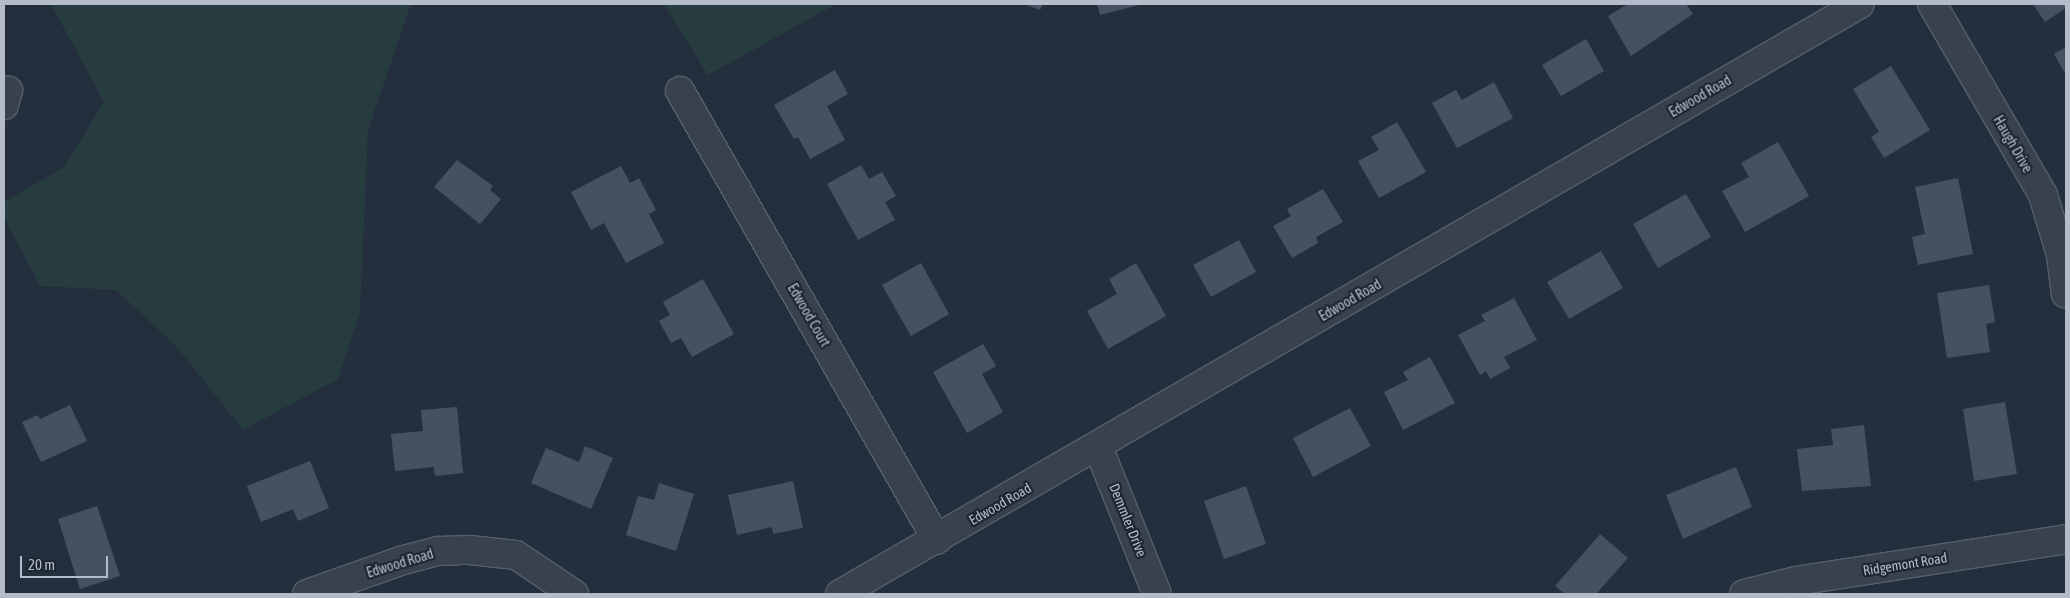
<!DOCTYPE html>
<html>
<head>
<meta charset="utf-8">
<style>
  body { margin:0 }
  #map { position:relative; width:2070px; height:598px; overflow:hidden; background:#242f3e; font-family:"Asap Condensed",sans-serif }
  div>[style] { position:absolute }
  [style*='--x'] { left:calc(var(--x)*1px); top:calc(var(--y)*1px); width:calc(var(--w)*1px); rotate:calc(var(--a)*1deg) }
  .green>* { inset:0; background:#263c3f }
  .building>* { inset:0; background:#455162 }
  .roads { filter:drop-shadow(1px 0 #565f6c) drop-shadow(-1px 0 #565f6c) drop-shadow(0 1px #565f6c) drop-shadow(0 -1px #565f6c) }
  .minor>* { height:28px; margin:-14px; padding:0 14px; transform-origin:14px; border-radius:14px; background:#38414e }
  span { translate:-50% -50%; white-space:nowrap; text-align:center; line-height:1.15; -webkit-text-stroke:4.5px #1d2633; paint-order:stroke }
  .street-label { font-size:14px; color:#b4bcc9 }
  .frame { position:absolute; inset:0; border:5px solid #b4bcc9; pointer-events:none }
  .scale { position:absolute; left:20px; top:556px; width:88px; height:22px; box-sizing:border-box; border:2px solid #b4bcc9; border-top:0; padding-left:6px; font-size:15px; line-height:18px; white-space:nowrap; color:#b4bcc9; -webkit-text-stroke:4px #1d2633; paint-order:stroke }
</style>
</head>
<body>
<div id="map">
  <div class="green">
    <div style="clip-path:polygon(51px 4px,411px 4px,368px 130px,360px 313px,338px 379px,243px 430px,176px 346px,116px 290px,40px 286px,4px 217px,4px 202px,64px 167px,104px 102px)"></div>
    <div style="clip-path:polygon(664px 4px,836px 4px,708px 75px)"></div>
  </div>
  <div class="building">
    <div style="clip-path:polygon(1024px 4px,1043px 4px,1040px 10px)"></div>
    <div style="clip-path:polygon(1097px 4px,1143px 4px,1100px 15px)"></div>
    <div style="clip-path:polygon(1628px 4px,1686px 4px,1693px 14px,1631px 56px,1608px 16px)"></div>
    <div style="clip-path:polygon(2033px 4px,2066px 4px,2066px 8px,2045px 22px)"></div>
    <div style="clip-path:polygon(1586px 39px,1604px 71px,1561px 96px,1542px 65px)"></div>
    <div style="clip-path:polygon(2066px 47px,2066px 75px,2054px 54px)"></div>
    <div style="clip-path:polygon(1891px 66px,1930px 130px,1884px 158px,1871px 137px,1879px 132px,1853px 89px)"></div>
    <div style="clip-path:polygon(835px 70px,848px 94px,827px 106px,845px 140px,810px 159px,798px 137px,794px 139px,774px 105px)"></div>
    <div style="clip-path:polygon(1494px 82px,1513px 118px,1457px 148px,1432px 103px,1456px 90px,1462px 100px)"></div>
    <div style="clip-path:polygon(1397px 122px,1426px 172px,1379px 198px,1358px 161px,1379px 150px,1371px 137px)"></div>
    <div style="clip-path:polygon(1778px 142px,1809px 196px,1745px 232px,1722px 191px,1749px 177px,1741px 163px)"></div>
    <div style="clip-path:polygon(457px 160px,493px 186px,490px 190px,501px 199px,480px 224px,434px 187px)"></div>
    <div style="clip-path:polygon(861px 165px,869px 179px,882px 172px,896px 196px,885px 202px,895px 220px,858px 240px,827px 184px)"></div>
    <div style="clip-path:polygon(621px 166px,630px 183px,639px 178px,656px 210px,649px 214px,664px 243px,626px 263px,604px 223px,591px 230px,571px 192px)"></div>
    <div style="clip-path:polygon(1958px 178px,1973px 254px,1918px 265px,1912px 237px,1925px 234px,1915px 187px)"></div>
    <div style="clip-path:polygon(1323px 189px,1343px 222px,1316px 237px,1318px 243px,1292px 258px,1273px 226px,1291px 216px,1287px 209px)"></div>
    <div style="clip-path:polygon(1686px 194px,1711px 237px,1658px 268px,1633px 224px)"></div>
    <div style="clip-path:polygon(1239px 240px,1256px 272px,1211px 297px,1193px 265px)"></div>
    <div style="clip-path:polygon(1601px 251px,1623px 288px,1569px 319px,1547px 282px)"></div>
    <div style="clip-path:polygon(921px 263px,949px 314px,911px 336px,882px 285px)"></div>
    <div style="clip-path:polygon(1136px 263px,1166px 316px,1108px 349px,1087px 311px,1117px 294px,1109px 279px)"></div>
    <div style="clip-path:polygon(703px 279px,734px 334px,692px 357px,681px 338px,671px 343px,659px 321px,670px 315px,663px 302px)"></div>
    <div style="clip-path:polygon(1989px 285px,1995px 322px,1986px 324px,1990px 352px,1947px 358px,1937px 293px)"></div>
    <div style="clip-path:polygon(1514px 298px,1537px 340px,1504px 357px,1510px 368px,1490px 379px,1486px 371px,1480px 375px,1458px 335px,1485px 321px,1481px 315px)"></div>
    <div style="clip-path:polygon(983px 344px,996px 366px,982px 374px,1003px 412px,967px 433px,933px 372px)"></div>
    <div style="clip-path:polygon(1430px 357px,1455px 403px,1403px 430px,1384px 392px,1408px 380px,1403px 372px)"></div>
    <div style="clip-path:polygon(2005px 402px,2017px 474px,1974px 481px,1963px 409px)"></div>
    <div style="clip-path:polygon(70px 405px,87px 441px,41px 462px,22px 422px,38px 415px,40px 419px)"></div>
    <div style="clip-path:polygon(457px 407px,463px 473px,435px 476px,434px 467px,395px 471px,391px 434px,423px 431px,421px 410px)"></div>
    <div style="clip-path:polygon(1350px 408px,1371px 446px,1313px 477px,1293px 438px)"></div>
    <div style="clip-path:polygon(1864px 425px,1871px 486px,1802px 491px,1797px 449px,1833px 445px,1831px 429px)"></div>
    <div style="clip-path:polygon(585px 446px,613px 458px,591px 509px,531px 483px,546px 448px,579px 462px)"></div>
    <div style="clip-path:polygon(310px 461px,329px 508px,298px 521px,293px 509px,261px 522px,247px 486px)"></div>
    <div style="clip-path:polygon(1736px 467px,1752px 507px,1683px 539px,1666px 495px)"></div>
    <div style="clip-path:polygon(793px 481px,803px 528px,773px 534px,772px 527px,737px 535px,728px 495px)"></div>
    <div style="clip-path:polygon(659px 483px,694px 494px,676px 551px,626px 535px,638px 496px,654px 500px)"></div>
    <div style="clip-path:polygon(1246px 486px,1266px 544px,1224px 559px,1204px 501px)"></div>
    <div style="clip-path:polygon(97px 506px,120px 576px,80px 589px,58px 519px)"></div>
    <div style="clip-path:polygon(1600px 534px,1628px 558px,1596px 594px,1565px 594px,1555px 586px)"></div>
  </div>
  <div class="roads">
    <div class="minor">
      <div style="--x:1932;--y:4;--w:221;--a:59.8"></div>
      <div style="--x:2043;--y:195;--w:63;--a:73.3"></div>
      <div style="--x:2061;--y:255;--w:39;--a:83"></div>
      <div style="--x:680;--y:91;--w:517;--a:60.21"></div>
      <div style="--x:4;--y:105;--w:15;--a:-74"></div>
      <div style="--x:1098;--y:447;--w:158;--a:68.1"></div>
      <div style="--x:307;--y:594;--w:99;--a:-19.5"></div>
      <div style="--x:400;--y:561;--w:39;--a:-15"></div>
      <div style="--x:438;--y:551;--w:32;--a:-2"></div>
      <div style="--x:470;--y:550;--w:46;--a:6.2"></div>
      <div style="--x:516;--y:555;--w:70;--a:33.9"></div>
      <div style="--x:840;--y:594;--w:1178;--a:-30.05"></div>
      <div style="--x:1744;--y:594;--w:54;--a:-14"></div>
      <div style="--x:1796;--y:581;--w:273;--a:-8.8"></div>
    </div>
  </div>
  <div class="street-label">
    <span style="left:1700px;top:96px;rotate:-30deg">Edwood Road</span>
    <span style="left:2013px;top:144px;rotate:60deg">Haugh Drive</span>
    <span style="left:1350px;top:300px;rotate:-30deg">Edwood Road</span>
    <span style="left:809px;top:315px;rotate:60deg">Edwood Court</span>
    <span style="left:1000px;top:504px;rotate:-30deg">Edwood Road</span>
    <span style="left:1128px;top:520px;rotate:68deg">Demmler Drive</span>
    <span style="left:400px;top:563px;rotate:-17deg">Edwood Road</span>
    <span style="left:1905px;top:564px;rotate:-9deg">Ridgemont Road</span>
  </div>
  <div class="frame"></div>
  <div class="scale">20 m</div>
</div>
</body>
</html>
